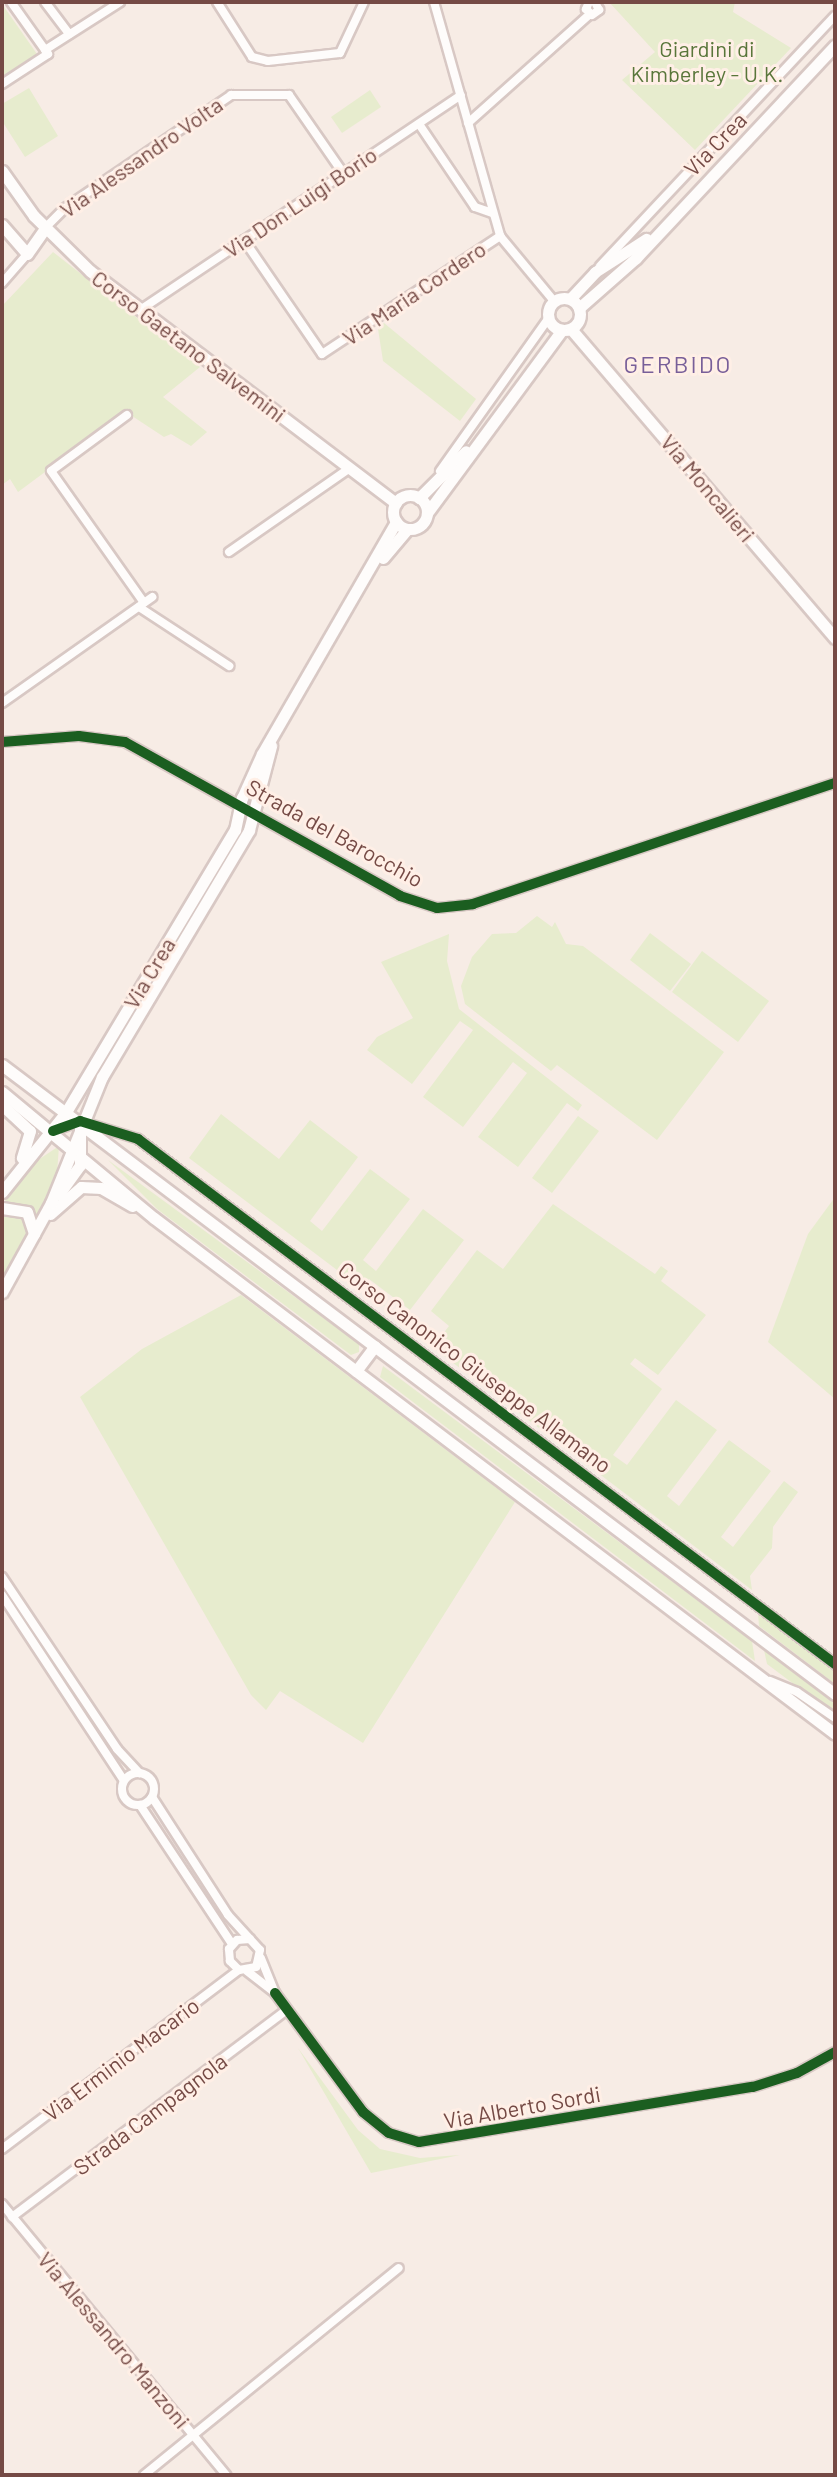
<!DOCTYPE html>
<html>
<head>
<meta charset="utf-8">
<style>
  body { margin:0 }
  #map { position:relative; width:837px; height:2477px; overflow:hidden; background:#f7ece5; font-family:Barlow,sans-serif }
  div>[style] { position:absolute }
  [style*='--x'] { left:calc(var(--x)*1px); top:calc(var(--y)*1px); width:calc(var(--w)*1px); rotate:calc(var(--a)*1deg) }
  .green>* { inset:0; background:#e7ecce }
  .roads { filter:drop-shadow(2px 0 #d8c8c4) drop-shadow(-2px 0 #d8c8c4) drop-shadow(0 2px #d8c8c4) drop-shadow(0 -2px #d8c8c4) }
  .street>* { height:8px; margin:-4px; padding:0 4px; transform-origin:4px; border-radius:4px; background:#fefcfb }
  .street>.ring { margin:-4px; padding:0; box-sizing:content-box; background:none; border:8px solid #fefcfb; border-radius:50% }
  .secondary>* { height:11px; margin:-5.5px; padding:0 5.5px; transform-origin:5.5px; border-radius:5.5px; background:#fefcfb }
  .secondary>.ring { margin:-5.5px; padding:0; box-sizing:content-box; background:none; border:11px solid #fefcfb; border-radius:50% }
  .cycleway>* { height:10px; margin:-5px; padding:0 5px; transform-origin:5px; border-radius:5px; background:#1b5e20 }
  span { translate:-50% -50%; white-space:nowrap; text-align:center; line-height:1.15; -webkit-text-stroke:6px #ffefe6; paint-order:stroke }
  .park-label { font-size:22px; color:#59763a }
  .street-label { font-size:22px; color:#754a45 }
  .neighbourhood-label { font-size:24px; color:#785f99; letter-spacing:2px }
  .frame { position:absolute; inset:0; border:4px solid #754a45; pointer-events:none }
</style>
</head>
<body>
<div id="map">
  <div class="green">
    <div style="clip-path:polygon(609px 2px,735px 2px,733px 12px,791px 48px,695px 150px,622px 80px,655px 52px)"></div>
    <div style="clip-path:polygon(2px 4px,37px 54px,2px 77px)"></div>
    <div style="clip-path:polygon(29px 88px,58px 136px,25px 157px,2px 121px,2px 104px)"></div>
    <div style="clip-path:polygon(370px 90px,381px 107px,342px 133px,331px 117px)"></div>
    <div style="clip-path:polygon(53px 252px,200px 367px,163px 397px,207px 432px,191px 446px,171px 434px,164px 437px,126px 412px,18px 492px,10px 479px,2px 485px,2px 306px)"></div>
    <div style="clip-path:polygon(384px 323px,476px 399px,460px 421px,383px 361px,378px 329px)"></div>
    <div style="clip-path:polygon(537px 916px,552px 927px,555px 922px,566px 944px,583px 946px,724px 1052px,657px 1140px,557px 1065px,551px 1071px,465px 1004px,461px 986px,472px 957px,492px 934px,516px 933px)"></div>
    <div style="clip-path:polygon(650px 933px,691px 964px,670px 991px,630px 960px)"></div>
    <div style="clip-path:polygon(449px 934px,447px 961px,459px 1009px,582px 1105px,578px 1111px,567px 1103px,518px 1167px,478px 1137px,527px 1073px,513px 1062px,463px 1127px,423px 1097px,473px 1030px,460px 1021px,412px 1084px,367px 1050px,377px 1037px,413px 1018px,381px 962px)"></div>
    <div style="clip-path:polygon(702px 951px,769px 1001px,738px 1042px,672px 992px)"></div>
    <div style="clip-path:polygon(221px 1114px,279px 1159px,310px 1120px,358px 1157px,310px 1221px,322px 1231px,370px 1169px,410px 1199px,363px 1260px,376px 1271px,423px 1209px,464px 1240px,410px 1310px,369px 1279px,362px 1288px,411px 1326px,189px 1158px)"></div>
    <div style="clip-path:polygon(578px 1116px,599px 1131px,552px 1193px,532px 1178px)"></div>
    <div style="clip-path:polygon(59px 1146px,57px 1173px,37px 1224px,21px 1204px,3px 1204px,29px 1166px)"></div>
    <div style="clip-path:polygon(108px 1160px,359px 1344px,359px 1352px,351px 1355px,157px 1209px)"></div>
    <div style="clip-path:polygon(835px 1197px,835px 1399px,768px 1342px,808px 1234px)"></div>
    <div style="clip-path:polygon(553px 1204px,655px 1274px,661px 1266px,668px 1271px,661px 1281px,706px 1315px,658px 1375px,635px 1358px,630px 1364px,662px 1389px,613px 1455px,627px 1465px,676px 1400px,717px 1430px,667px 1496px,679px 1506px,729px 1440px,771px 1471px,721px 1537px,733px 1547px,784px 1481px,798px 1492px,773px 1527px,772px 1548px,750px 1576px,752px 1590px,419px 1337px,418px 1331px,435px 1344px,449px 1326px,431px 1311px,477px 1250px,503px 1269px)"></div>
    <div style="clip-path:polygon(2px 1211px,21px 1212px,31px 1234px,2px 1285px)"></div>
    <div style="clip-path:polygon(241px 1295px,515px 1502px,363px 1743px,280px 1691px,266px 1710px,251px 1695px,80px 1397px,142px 1349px)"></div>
    <div style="clip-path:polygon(383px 1366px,752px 1641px,755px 1661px,380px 1377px)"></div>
    <div style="clip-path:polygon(758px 1613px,835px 1672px,835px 1684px,759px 1626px)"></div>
    <div style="clip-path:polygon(764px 1650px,835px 1704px,835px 1715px,767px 1664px)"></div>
    <div style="clip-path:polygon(298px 2048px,358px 2130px,380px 2149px,420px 2158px,460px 2155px,371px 2173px)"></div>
  </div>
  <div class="roads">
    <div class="street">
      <div style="--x:45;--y:2;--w:40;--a:53"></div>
      <div style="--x:217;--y:2;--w:65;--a:57.5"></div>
      <div style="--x:252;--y:57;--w:16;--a:14"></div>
      <div style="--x:268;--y:61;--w:72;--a:-6.3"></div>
      <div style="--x:340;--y:53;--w:56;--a:-64.8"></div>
      <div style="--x:434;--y:2;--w:243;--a:74.2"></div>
      <div style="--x:500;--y:236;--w:85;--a:50.3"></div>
      <div style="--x:589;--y:2;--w:8;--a:113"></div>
      <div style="--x:586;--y:9;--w:8;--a:45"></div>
      <div style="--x:592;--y:15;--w:9;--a:-36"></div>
      <div style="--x:599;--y:10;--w:9;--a:-117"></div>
      <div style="--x:45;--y:50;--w:89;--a:-32.6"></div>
      <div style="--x:2;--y:84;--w:55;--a:-33.1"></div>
      <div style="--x:48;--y:54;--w:64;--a:-125.4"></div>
      <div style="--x:468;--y:123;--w:164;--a:-41.8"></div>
      <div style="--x:419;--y:124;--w:100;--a:56"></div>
      <div style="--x:475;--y:207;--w:18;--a:19"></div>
      <div style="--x:45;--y:228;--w:28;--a:-45"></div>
      <div style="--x:65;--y:208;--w:201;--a:-34.2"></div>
      <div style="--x:231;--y:95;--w:58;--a:0"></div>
      <div style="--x:289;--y:95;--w:95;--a:55.3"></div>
      <div style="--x:244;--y:240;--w:138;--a:55.6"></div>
      <div style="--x:322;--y:354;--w:214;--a:-33.5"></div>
      <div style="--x:600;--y:266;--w:343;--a:-46.8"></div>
      <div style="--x:2;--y:283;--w:38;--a:-49"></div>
      <div style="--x:140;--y:310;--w:386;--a:-33.8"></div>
      <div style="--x:127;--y:415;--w:94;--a:143.6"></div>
      <div style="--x:51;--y:471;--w:161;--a:54.8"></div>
      <div style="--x:440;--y:471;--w:186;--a:-54.6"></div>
      <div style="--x:229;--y:552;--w:147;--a:-34.8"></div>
      <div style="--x:139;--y:607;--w:108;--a:33.2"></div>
      <div style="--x:2;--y:703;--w:184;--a:-35.2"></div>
      <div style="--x:2;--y:742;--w:77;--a:-4.5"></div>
      <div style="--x:79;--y:736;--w:46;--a:7.4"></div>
      <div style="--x:125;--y:742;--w:315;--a:29.2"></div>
      <div style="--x:400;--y:896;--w:39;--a:18"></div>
      <div style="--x:437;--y:908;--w:36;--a:-6"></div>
      <div style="--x:473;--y:904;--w:382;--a:-18.5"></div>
      <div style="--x:53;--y:1131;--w:29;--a:-20"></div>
      <div style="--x:80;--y:1121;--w:61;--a:17.2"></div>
      <div style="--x:138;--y:1139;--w:873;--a:36.99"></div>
      <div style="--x:2;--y:1577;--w:207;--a:56.2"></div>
      <div style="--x:117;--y:1749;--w:33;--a:47"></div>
      <div style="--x:2;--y:1595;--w:222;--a:56.7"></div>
      <div style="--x:770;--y:1681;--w:29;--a:22"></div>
      <div style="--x:797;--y:1692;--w:46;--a:34.4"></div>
      <div class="ring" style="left:122px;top:1773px;width:24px;height:24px"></div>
      <div style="--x:152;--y:1797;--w:140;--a:57.2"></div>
      <div style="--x:228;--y:1915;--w:47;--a:47.6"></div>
      <div style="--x:260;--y:1950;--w:17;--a:103"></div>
      <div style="--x:256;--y:1967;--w:17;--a:170"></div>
      <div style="--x:239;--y:1970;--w:13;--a:-135"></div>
      <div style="--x:230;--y:1961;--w:12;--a:-95"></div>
      <div style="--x:229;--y:1949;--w:12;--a:-48"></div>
      <div style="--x:237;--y:1940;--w:13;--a:-4"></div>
      <div style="--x:140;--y:1805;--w:167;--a:56.5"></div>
      <div style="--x:247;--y:1971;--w:36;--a:38"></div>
      <div style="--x:275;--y:1993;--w:38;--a:-112"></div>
      <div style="--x:275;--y:1993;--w:148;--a:53.5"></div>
      <div style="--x:363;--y:2112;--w:33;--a:39"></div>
      <div style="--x:389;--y:2133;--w:31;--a:17"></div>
      <div style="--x:419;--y:2142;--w:338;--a:-9.4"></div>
      <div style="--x:753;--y:2087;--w:46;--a:-17.7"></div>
      <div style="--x:797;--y:2073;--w:43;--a:-28.9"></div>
      <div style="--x:2;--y:2149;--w:297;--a:-37.1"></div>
      <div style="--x:2;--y:2204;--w:352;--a:50.4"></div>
      <div style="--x:12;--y:2217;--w:344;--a:-37"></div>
      <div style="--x:144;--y:2475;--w:328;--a:-39.1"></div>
    </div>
    <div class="secondary">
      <div style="--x:2;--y:171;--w:55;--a:54.6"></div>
      <div style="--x:34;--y:216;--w:78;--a:44.5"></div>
      <div style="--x:90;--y:271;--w:384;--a:37.2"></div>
      <div style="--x:2;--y:225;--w:38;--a:49"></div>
      <div style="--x:27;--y:254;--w:32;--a:-55"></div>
      <div class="ring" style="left:548px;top:298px;width:21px;height:21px"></div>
      <div style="--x:570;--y:299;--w:37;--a:-47"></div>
      <div style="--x:595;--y:272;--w:61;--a:-32.9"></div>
      <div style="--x:579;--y:308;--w:76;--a:-41.3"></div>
      <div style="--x:636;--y:258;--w:291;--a:-46.9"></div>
      <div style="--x:571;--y:329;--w:406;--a:49.5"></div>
      <div class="ring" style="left:393px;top:495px;width:23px;height:23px"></div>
      <div style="--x:419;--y:498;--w:66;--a:-45"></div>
      <div style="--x:427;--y:513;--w:226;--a:-53.6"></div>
      <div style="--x:383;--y:558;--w:38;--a:-50"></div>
      <div style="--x:2;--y:1065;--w:1044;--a:37.06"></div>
      <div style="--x:2;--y:1092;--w:197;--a:39.7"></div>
      <div style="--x:154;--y:1218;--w:854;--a:37.15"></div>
      <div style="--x:2;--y:1105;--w:38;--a:43"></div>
      <div style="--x:30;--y:1131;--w:28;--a:107"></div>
      <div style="--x:2;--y:1192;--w:102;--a:-51.3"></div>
      <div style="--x:66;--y:1112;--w:329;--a:-59.1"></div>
      <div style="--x:235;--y:830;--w:33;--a:-78"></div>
      <div style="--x:242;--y:798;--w:48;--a:-65.6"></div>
      <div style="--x:262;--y:754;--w:268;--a:-60"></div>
      <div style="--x:59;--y:1194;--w:36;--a:-54"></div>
      <div style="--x:80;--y:1165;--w:39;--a:-90"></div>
      <div style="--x:2;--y:1208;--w:25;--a:9"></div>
      <div style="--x:27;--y:1212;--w:23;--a:72"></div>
      <div style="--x:50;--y:1214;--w:41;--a:-41.1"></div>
      <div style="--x:81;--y:1187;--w:20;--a:3"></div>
      <div style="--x:101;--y:1188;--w:36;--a:30"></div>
      <div style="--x:2;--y:1292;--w:102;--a:-61.2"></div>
      <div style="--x:51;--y:1203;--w:136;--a:-68"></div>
      <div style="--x:102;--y:1077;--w:287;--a:-59.2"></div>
      <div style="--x:249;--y:830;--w:87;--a:-75.3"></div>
      <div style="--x:356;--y:1371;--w:31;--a:-53"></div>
    </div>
  </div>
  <div class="cycleway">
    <div style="--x:2;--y:742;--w:77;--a:-4.5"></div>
    <div style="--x:79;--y:736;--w:46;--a:7.4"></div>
    <div style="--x:125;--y:742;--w:315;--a:29.2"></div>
    <div style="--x:400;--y:896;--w:39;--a:18"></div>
    <div style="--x:437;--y:908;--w:36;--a:-6"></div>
    <div style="--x:473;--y:904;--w:382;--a:-18.5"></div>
    <div style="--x:53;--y:1131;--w:29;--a:-20"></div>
    <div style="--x:80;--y:1121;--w:61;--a:17.2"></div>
    <div style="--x:138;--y:1139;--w:873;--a:36.99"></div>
    <div style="--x:275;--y:1993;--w:148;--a:53.5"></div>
    <div style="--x:363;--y:2112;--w:33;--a:39"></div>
    <div style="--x:389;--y:2133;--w:31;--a:17"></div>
    <div style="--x:419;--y:2142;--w:338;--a:-9.4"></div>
    <div style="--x:753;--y:2087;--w:46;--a:-17.7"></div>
    <div style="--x:797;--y:2073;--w:43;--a:-28.9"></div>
  </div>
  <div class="park-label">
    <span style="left:707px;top:61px">Giardini di<br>Kimberley - U.K.</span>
  </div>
  <div class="street-label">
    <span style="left:715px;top:144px;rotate:-46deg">Via Crea</span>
    <span style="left:141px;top:157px;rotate:-35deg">Via Alessandro Volta</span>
    <span style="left:300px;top:202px;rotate:-34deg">Via Don Luigi Borio</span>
    <span style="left:414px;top:293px;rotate:-34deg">Via Maria Cordero</span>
    <span style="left:189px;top:346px;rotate:37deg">Corso Gaetano Salvemini</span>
    <span style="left:708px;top:488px;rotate:50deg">Via Moncalieri</span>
    <span style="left:335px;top:833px;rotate:29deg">Strada del Barocchio</span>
    <span style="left:149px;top:973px;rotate:-59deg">Via Crea</span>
    <span style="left:475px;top:1367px;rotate:37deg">Corso Canonico Giuseppe Allamano</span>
    <span style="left:121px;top:2059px;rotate:-37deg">Via Erminio Macario</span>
    <span style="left:522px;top:2107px;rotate:-10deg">Via Alberto Sordi</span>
    <span style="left:150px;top:2114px;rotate:-37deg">Strada Campagnola</span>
    <span style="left:114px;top:2340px;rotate:50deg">Via Alessandro Manzoni</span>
  </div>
  <div class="neighbourhood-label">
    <span style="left:678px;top:364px">GERBIDO</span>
  </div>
  <div class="frame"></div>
</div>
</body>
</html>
